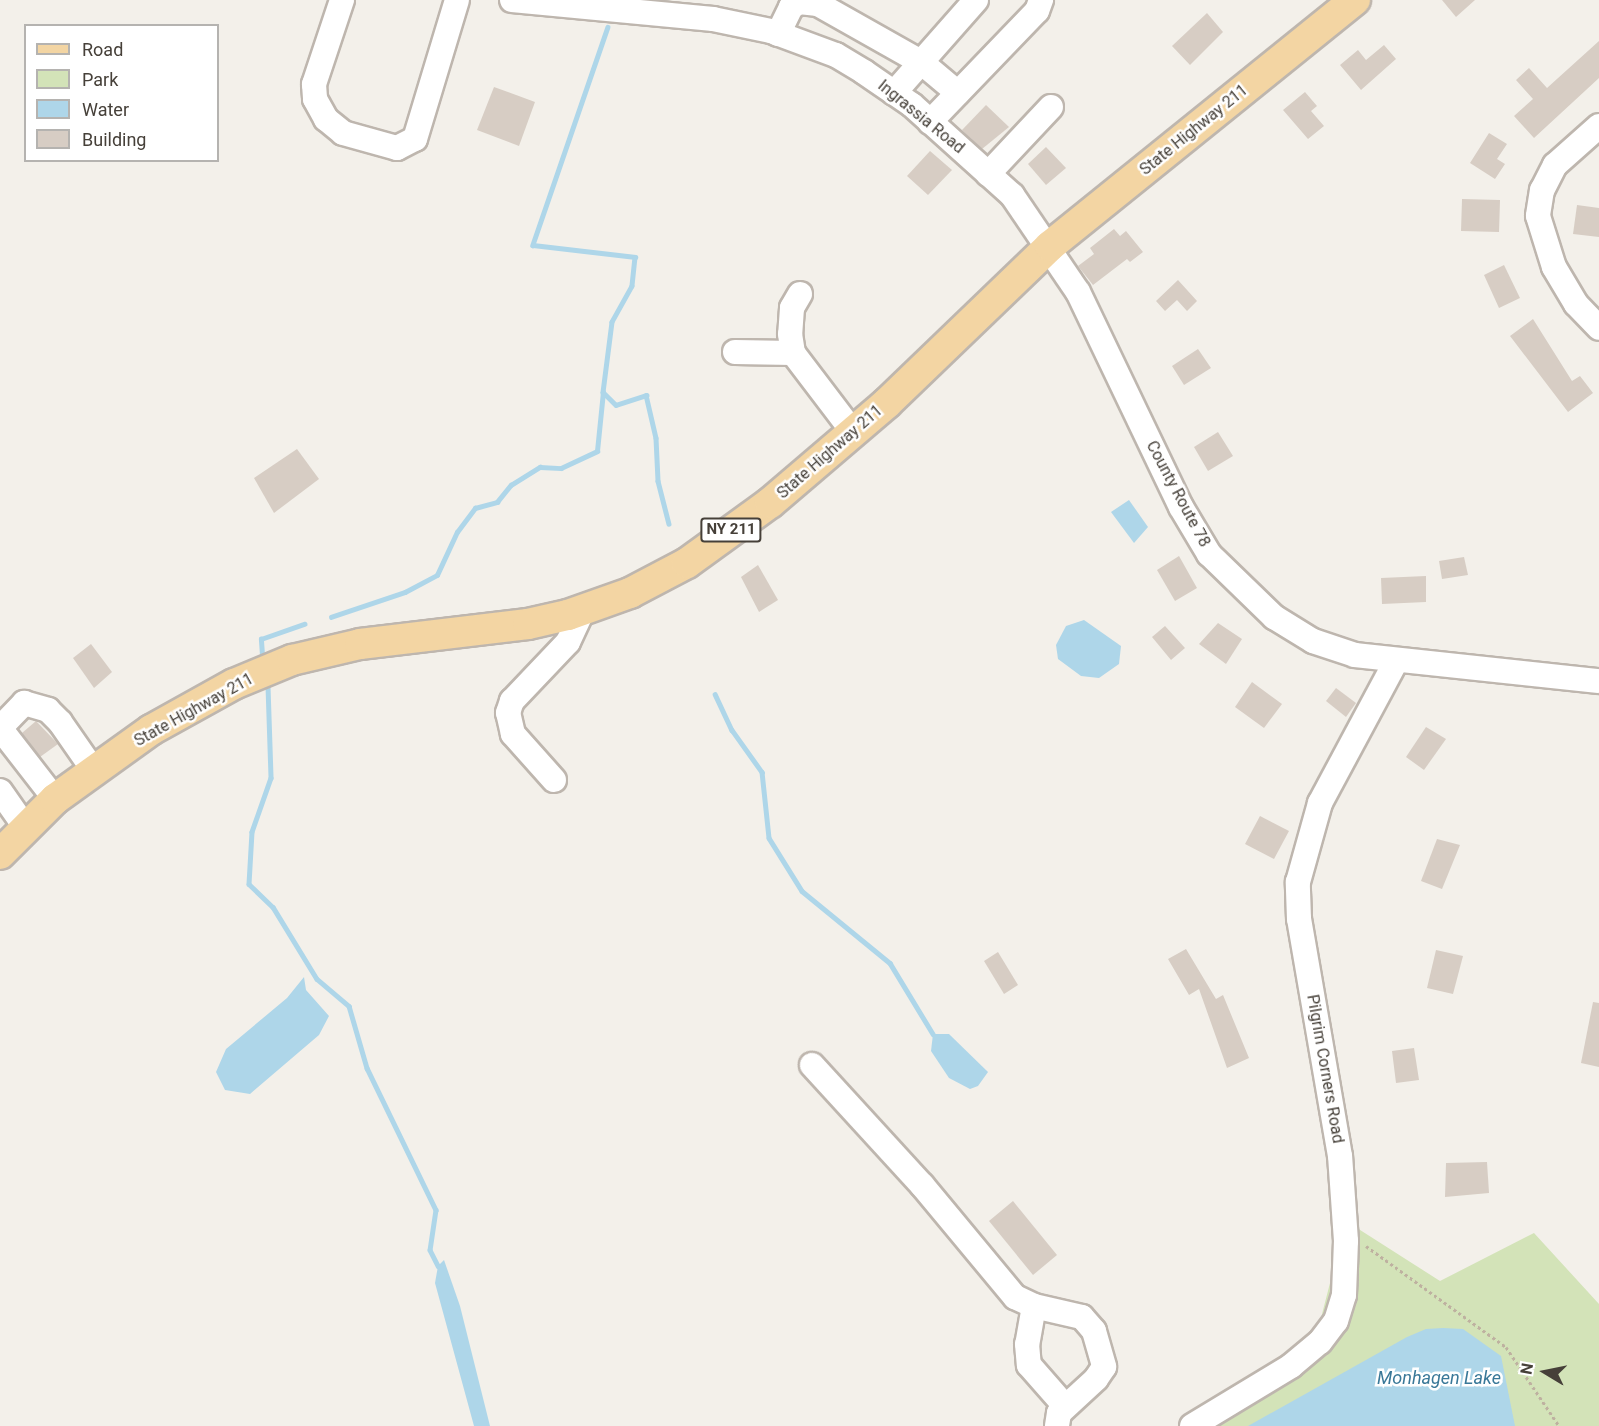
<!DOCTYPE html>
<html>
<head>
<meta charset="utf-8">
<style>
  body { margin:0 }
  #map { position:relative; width:1599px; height:1426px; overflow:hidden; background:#f3f0ea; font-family:Roboto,sans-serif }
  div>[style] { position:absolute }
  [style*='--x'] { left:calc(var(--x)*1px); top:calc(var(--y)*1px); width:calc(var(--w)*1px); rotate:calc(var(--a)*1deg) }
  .green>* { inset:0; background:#d3e3b8 }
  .water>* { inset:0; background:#aed6e9 }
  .stream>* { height:4.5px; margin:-2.25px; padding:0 2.25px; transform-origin:2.25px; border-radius:2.25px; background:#aed6e9 }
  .building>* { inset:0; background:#d7cdc4 }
  .path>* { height:3px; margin-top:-1.5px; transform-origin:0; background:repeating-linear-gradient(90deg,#beb1a0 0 3px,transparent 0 6px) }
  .roads { filter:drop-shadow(2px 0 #beb6ae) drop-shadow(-2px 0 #beb6ae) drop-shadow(0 2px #beb6ae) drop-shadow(0 -2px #beb6ae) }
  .minor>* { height:24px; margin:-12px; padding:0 12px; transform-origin:12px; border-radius:12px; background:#fff }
  .major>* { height:30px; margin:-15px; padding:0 15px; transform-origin:15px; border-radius:15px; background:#f3d5a3 }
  span { translate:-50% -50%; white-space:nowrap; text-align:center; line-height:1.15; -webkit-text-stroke:5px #fff; paint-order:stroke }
  .shield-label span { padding:2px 4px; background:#fff; border:2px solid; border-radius:4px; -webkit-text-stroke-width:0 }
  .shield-label { font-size:15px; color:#464039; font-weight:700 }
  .street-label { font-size:16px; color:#464039 }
  .water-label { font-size:18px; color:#397898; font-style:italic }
  .legend { position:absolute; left:24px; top:24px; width:195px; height:138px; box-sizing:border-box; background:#fff; border:2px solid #b5b3b0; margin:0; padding:8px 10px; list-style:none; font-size:18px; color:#464039 }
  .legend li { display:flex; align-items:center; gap:12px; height:30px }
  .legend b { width:30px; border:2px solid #b5b3b0 }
  .north { position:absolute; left:1515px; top:1342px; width:60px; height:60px; -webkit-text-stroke:4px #fff; paint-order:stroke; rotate:280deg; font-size:16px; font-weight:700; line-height:24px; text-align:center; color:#464039 }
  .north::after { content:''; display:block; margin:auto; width:21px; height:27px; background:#464039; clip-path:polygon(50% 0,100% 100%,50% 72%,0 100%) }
</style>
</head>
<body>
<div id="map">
  <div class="green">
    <div style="clip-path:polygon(1346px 1221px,1440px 1281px,1534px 1233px,1599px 1304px,1599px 1426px,1185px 1426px,1241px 1391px,1308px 1338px,1321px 1318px)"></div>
  </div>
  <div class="water">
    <div style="clip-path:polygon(1129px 500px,1148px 527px,1134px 543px,1111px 512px)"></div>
    <div style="clip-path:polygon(1084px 620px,1121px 646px,1119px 664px,1099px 678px,1081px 676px,1058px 659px,1056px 645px,1066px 626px)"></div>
    <div style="clip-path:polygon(304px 977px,306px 990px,329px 1016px,319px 1035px,250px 1094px,225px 1090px,216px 1072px,226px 1049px,287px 998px)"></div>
    <div style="clip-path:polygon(933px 1034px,949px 1034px,988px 1072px,978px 1086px,970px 1089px,949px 1078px,931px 1051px)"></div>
    <div style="clip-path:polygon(444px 1260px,460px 1306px,490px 1426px,474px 1426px,435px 1283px,438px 1266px)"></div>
    <div style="clip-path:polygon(1443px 1328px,1463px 1329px,1501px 1356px,1515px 1426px,1248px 1426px,1407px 1337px,1426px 1329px)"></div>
  </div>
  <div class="stream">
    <div style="--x:608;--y:27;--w:231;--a:109"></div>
    <div style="--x:533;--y:245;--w:103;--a:6.7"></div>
    <div style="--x:635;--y:257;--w:29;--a:96"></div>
    <div style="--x:632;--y:286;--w:41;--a:119.1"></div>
    <div style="--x:612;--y:322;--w:71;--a:97.3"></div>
    <div style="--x:603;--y:392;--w:18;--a:45"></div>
    <div style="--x:616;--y:405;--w:32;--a:-18"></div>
    <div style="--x:646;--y:395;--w:44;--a:76.9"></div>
    <div style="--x:656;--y:438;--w:43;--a:87.3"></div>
    <div style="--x:658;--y:481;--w:44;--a:75.7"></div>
    <div style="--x:331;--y:617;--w:78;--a:-18.7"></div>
    <div style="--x:405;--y:592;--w:36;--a:-28"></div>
    <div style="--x:437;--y:575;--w:47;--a:-65.1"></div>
    <div style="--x:457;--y:532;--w:30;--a:-53"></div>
    <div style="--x:475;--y:508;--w:23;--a:-15"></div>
    <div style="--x:497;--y:502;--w:22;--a:-51"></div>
    <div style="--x:511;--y:485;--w:34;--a:-32"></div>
    <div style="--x:540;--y:467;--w:21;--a:3"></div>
    <div style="--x:561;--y:468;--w:40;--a:-25"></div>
    <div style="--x:597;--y:451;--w:59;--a:-84.2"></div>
    <div style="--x:262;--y:655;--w:16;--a:-94"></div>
    <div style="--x:261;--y:639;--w:46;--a:-19.2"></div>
    <div style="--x:268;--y:686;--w:92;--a:88.1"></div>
    <div style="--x:271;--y:778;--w:57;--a:109.4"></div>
    <div style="--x:252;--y:832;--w:52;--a:93.3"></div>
    <div style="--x:249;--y:884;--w:33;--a:44"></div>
    <div style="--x:273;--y:907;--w:84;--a:58.6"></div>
    <div style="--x:317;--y:979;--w:42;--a:40.2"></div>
    <div style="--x:349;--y:1006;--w:65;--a:73.8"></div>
    <div style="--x:367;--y:1068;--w:158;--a:64.1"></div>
    <div style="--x:436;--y:1210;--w:40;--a:98.5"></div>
    <div style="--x:430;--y:1250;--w:18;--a:63"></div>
    <div style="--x:715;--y:694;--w:40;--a:65"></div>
    <div style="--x:732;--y:730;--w:52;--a:54.5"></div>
    <div style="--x:762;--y:772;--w:66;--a:83.9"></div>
    <div style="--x:769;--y:838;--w:62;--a:58.1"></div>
    <div style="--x:802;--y:891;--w:114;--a:39.3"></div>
    <div style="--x:890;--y:963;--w:83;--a:58.8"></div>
  </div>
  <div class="building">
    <div style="clip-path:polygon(1442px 0,1475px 0,1456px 17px)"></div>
    <div style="clip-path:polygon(1207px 13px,1223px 32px,1190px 65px,1172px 46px)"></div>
    <div style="clip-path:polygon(1599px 41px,1599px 78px,1534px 138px,1514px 116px,1533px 99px,1516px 80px,1529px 68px,1547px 88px)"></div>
    <div style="clip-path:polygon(1384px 45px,1396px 59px,1361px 90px,1340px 65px,1358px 50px,1366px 60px)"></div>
    <div style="clip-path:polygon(494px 87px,535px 102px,519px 146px,477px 130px)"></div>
    <div style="clip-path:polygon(1305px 92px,1317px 106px,1311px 111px,1324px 126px,1308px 139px,1283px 110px)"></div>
    <div style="clip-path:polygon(986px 105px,1009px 127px,982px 149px,962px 130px)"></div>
    <div style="clip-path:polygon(1489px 133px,1507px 144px,1497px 159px,1505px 164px,1495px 179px,1470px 163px)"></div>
    <div style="clip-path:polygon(1046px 147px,1066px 168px,1046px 185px,1028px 164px)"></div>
    <div style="clip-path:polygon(930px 151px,952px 170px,928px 195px,907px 176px)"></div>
    <div style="clip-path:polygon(1462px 199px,1500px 200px,1499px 232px,1461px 231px)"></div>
    <div style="clip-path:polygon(1577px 205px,1599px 208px,1599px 237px,1573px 234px)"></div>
    <div style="clip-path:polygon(1114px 229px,1120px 236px,1126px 231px,1143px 252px,1130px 262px,1127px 259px,1093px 285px,1078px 266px,1094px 254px,1090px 248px)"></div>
    <div style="clip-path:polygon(1504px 265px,1520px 298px,1499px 308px,1484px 275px)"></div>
    <div style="clip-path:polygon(1178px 280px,1197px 301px,1187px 311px,1177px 300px,1165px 311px,1156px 301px)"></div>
    <div style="clip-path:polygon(1533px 319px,1572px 381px,1580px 376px,1593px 393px,1568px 412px,1510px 336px)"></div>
    <div style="clip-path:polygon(1198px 349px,1211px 368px,1184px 385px,1172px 366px)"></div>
    <div style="clip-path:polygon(1218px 432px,1233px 456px,1208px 471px,1194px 447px)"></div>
    <div style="clip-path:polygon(297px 449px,319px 479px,274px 513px,254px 478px)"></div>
    <div style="clip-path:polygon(1179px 556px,1197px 588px,1175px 601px,1157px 570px)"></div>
    <div style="clip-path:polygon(1464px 557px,1468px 575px,1442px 579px,1439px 561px)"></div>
    <div style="clip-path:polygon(758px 565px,778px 600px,759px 612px,741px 577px)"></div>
    <div style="clip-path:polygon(1426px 576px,1426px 602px,1382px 604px,1381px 578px)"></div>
    <div style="clip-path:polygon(1218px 623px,1242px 639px,1226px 664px,1199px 644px)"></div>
    <div style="clip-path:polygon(1165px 626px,1185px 648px,1171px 660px,1152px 637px)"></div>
    <div style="clip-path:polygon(91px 644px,112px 672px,94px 688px,73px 658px)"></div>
    <div style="clip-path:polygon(1252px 682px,1282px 704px,1264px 728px,1235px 707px)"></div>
    <div style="clip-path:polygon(1336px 688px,1356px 703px,1346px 717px,1326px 701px)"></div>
    <div style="clip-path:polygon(36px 721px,58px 744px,40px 757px,22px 733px)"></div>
    <div style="clip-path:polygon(1426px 727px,1446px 739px,1424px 770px,1406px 757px)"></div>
    <div style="clip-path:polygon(1260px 816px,1289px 831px,1274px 859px,1245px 844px)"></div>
    <div style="clip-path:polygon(1437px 839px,1460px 845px,1442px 889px,1421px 881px)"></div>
    <div style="clip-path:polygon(1186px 949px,1216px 999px,1223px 995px,1249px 1058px,1227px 1068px,1199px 989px,1189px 995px,1168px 959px)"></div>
    <div style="clip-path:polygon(1436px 950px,1463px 956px,1453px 994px,1427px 988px)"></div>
    <div style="clip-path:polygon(998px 952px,1018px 985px,1004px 994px,984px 961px)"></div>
    <div style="clip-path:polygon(1593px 1002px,1599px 1003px,1599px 1067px,1581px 1063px)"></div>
    <div style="clip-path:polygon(1414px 1048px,1419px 1080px,1396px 1083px,1392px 1051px)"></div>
    <div style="clip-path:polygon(1487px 1162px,1489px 1193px,1445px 1197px,1446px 1163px)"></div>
    <div style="clip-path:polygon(1013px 1201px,1057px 1255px,1033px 1275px,989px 1221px)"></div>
  </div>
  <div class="path">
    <div style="--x:1366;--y:1246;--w:173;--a:35.8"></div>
    <div style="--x:1506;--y:1347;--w:95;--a:56.1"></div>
  </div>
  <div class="roads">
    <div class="minor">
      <div style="--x:342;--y:0;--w:89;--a:108.4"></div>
      <div style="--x:314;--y:84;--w:15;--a:86"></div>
      <div style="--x:315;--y:99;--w:23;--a:61"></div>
      <div style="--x:326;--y:119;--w:22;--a:39"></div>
      <div style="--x:343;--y:133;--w:56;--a:15.5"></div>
      <div style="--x:397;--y:148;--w:20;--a:-27"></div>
      <div style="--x:415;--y:139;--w:145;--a:-73.2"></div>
      <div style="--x:512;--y:0;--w:202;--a:5.4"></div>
      <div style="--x:713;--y:19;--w:59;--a:11.7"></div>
      <div style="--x:771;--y:31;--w:69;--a:20.3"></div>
      <div style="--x:836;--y:55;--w:33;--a:31"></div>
      <div style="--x:864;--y:72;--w:58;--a:34.5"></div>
      <div style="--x:912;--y:105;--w:135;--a:42"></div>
      <div style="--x:1012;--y:195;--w:117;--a:55.8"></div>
      <div style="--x:1078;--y:292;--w:238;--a:64.4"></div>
      <div style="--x:1181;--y:507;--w:55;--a:59.2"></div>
      <div style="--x:1209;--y:554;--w:91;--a:44.1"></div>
      <div style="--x:1274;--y:617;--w:46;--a:31.6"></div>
      <div style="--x:1313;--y:641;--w:44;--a:18.4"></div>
      <div style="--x:1355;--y:655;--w:245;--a:6.1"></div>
      <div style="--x:778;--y:34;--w:30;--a:-64"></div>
      <div style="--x:791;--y:7;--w:9;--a:-32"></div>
      <div style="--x:799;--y:2;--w:19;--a:6"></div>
      <div style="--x:818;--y:4;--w:118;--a:29.4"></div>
      <div style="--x:921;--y:62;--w:48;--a:40"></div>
      <div style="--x:894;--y:93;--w:124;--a:-48.6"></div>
      <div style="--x:930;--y:122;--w:154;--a:-46.1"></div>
      <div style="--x:1037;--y:11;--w:12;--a:-70"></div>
      <div style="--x:1599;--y:126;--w:59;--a:138.4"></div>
      <div style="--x:1555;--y:165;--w:28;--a:117"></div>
      <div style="--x:1542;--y:190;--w:26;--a:99"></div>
      <div style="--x:1538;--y:216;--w:53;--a:72.6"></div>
      <div style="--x:1554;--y:267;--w:43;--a:59.3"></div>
      <div style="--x:1576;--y:304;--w:33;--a:46"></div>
      <div style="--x:988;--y:174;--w:92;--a:-46.8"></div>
      <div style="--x:800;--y:294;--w:16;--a:120"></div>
      <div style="--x:792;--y:308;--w:26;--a:94"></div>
      <div style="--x:790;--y:334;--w:19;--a:81"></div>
      <div style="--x:793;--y:353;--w:99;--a:52.8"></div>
      <div style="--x:735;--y:352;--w:58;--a:1"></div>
      <div style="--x:554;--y:780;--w:62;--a:-131.7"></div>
      <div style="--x:513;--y:734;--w:22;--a:-103"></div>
      <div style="--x:508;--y:713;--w:13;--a:-72"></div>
      <div style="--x:512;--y:701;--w:81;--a:-46.5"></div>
      <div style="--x:568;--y:642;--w:35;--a:-65"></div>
      <div style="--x:0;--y:791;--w:45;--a:54.9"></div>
      <div style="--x:55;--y:799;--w:90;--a:-127.8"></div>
      <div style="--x:0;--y:728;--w:35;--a:-46"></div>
      <div style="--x:24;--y:703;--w:25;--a:16"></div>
      <div style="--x:48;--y:710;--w:17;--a:45"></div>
      <div style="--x:60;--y:722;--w:60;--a:55.2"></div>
      <div style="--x:812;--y:1065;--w:163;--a:47.5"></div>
      <div style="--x:922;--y:1185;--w:146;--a:50.3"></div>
      <div style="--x:1015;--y:1297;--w:21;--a:25"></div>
      <div style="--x:1034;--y:1306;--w:49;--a:12.9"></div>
      <div style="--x:1082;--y:1317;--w:18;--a:49"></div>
      <div style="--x:1094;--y:1331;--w:37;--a:74"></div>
      <div style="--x:1104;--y:1367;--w:14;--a:124"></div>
      <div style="--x:1096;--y:1379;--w:50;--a:137.4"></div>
      <div style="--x:1059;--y:1413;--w:13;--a:99"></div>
      <div style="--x:1034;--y:1306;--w:39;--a:100"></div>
      <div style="--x:1027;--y:1344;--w:21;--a:85"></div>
      <div style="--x:1029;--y:1365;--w:55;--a:48.7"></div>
      <div style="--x:1192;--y:1426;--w:116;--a:-31.2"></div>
      <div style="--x:1291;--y:1366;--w:38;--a:-40"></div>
      <div style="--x:1320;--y:1342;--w:26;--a:-53"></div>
      <div style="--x:1336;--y:1321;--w:27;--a:-73"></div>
      <div style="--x:1344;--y:1295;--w:54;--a:-87.9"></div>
      <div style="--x:1346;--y:1241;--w:85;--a:-94"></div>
      <div style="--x:1340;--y:1156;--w:241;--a:-99.8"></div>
      <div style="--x:1299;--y:919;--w:37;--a:-92"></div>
      <div style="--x:1298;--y:882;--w:82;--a:-74.4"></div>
      <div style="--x:1320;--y:803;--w:161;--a:-61.8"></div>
    </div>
    <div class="major">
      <div style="--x:0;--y:854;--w:78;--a:-45"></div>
      <div style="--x:55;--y:799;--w:118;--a:-35.7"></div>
      <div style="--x:151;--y:730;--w:95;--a:-29"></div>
      <div style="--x:234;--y:684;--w:63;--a:-22.5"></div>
      <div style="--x:292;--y:660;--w:70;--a:-13.2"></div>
      <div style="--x:360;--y:644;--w:169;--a:-6.8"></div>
      <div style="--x:528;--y:624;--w:41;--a:-12.7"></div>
      <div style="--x:568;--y:615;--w:66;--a:-19.5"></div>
      <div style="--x:630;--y:593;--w:64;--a:-27.8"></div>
      <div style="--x:687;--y:563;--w:102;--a:-35.9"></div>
      <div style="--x:770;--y:503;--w:154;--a:-40.5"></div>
      <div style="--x:887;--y:403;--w:226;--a:-43.9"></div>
      <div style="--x:1050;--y:246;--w:392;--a:-38.9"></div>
    </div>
  </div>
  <div class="shield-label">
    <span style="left:731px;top:530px">NY 211</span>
  </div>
  <div class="street-label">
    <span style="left:921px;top:117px;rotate:39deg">Ingrassia Road</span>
    <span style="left:1194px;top:130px;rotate:-39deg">State Highway 211</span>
    <span style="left:830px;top:452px;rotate:-41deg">State Highway 211</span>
    <span style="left:1178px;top:494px;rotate:62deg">County Route 78</span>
    <span style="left:194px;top:710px;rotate:-29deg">State Highway 211</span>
    <span style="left:1325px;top:1069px;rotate:80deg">Pilgrim Corners Road</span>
  </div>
  <div class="water-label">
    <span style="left:1439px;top:1378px">Monhagen Lake</span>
  </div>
  <ul class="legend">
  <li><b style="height:8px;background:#f3d5a3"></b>Road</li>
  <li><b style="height:16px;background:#d3e3b8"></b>Park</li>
  <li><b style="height:16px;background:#aed6e9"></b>Water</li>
  <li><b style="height:16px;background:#d7cdc4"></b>Building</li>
  </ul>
  <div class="north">N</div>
</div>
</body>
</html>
